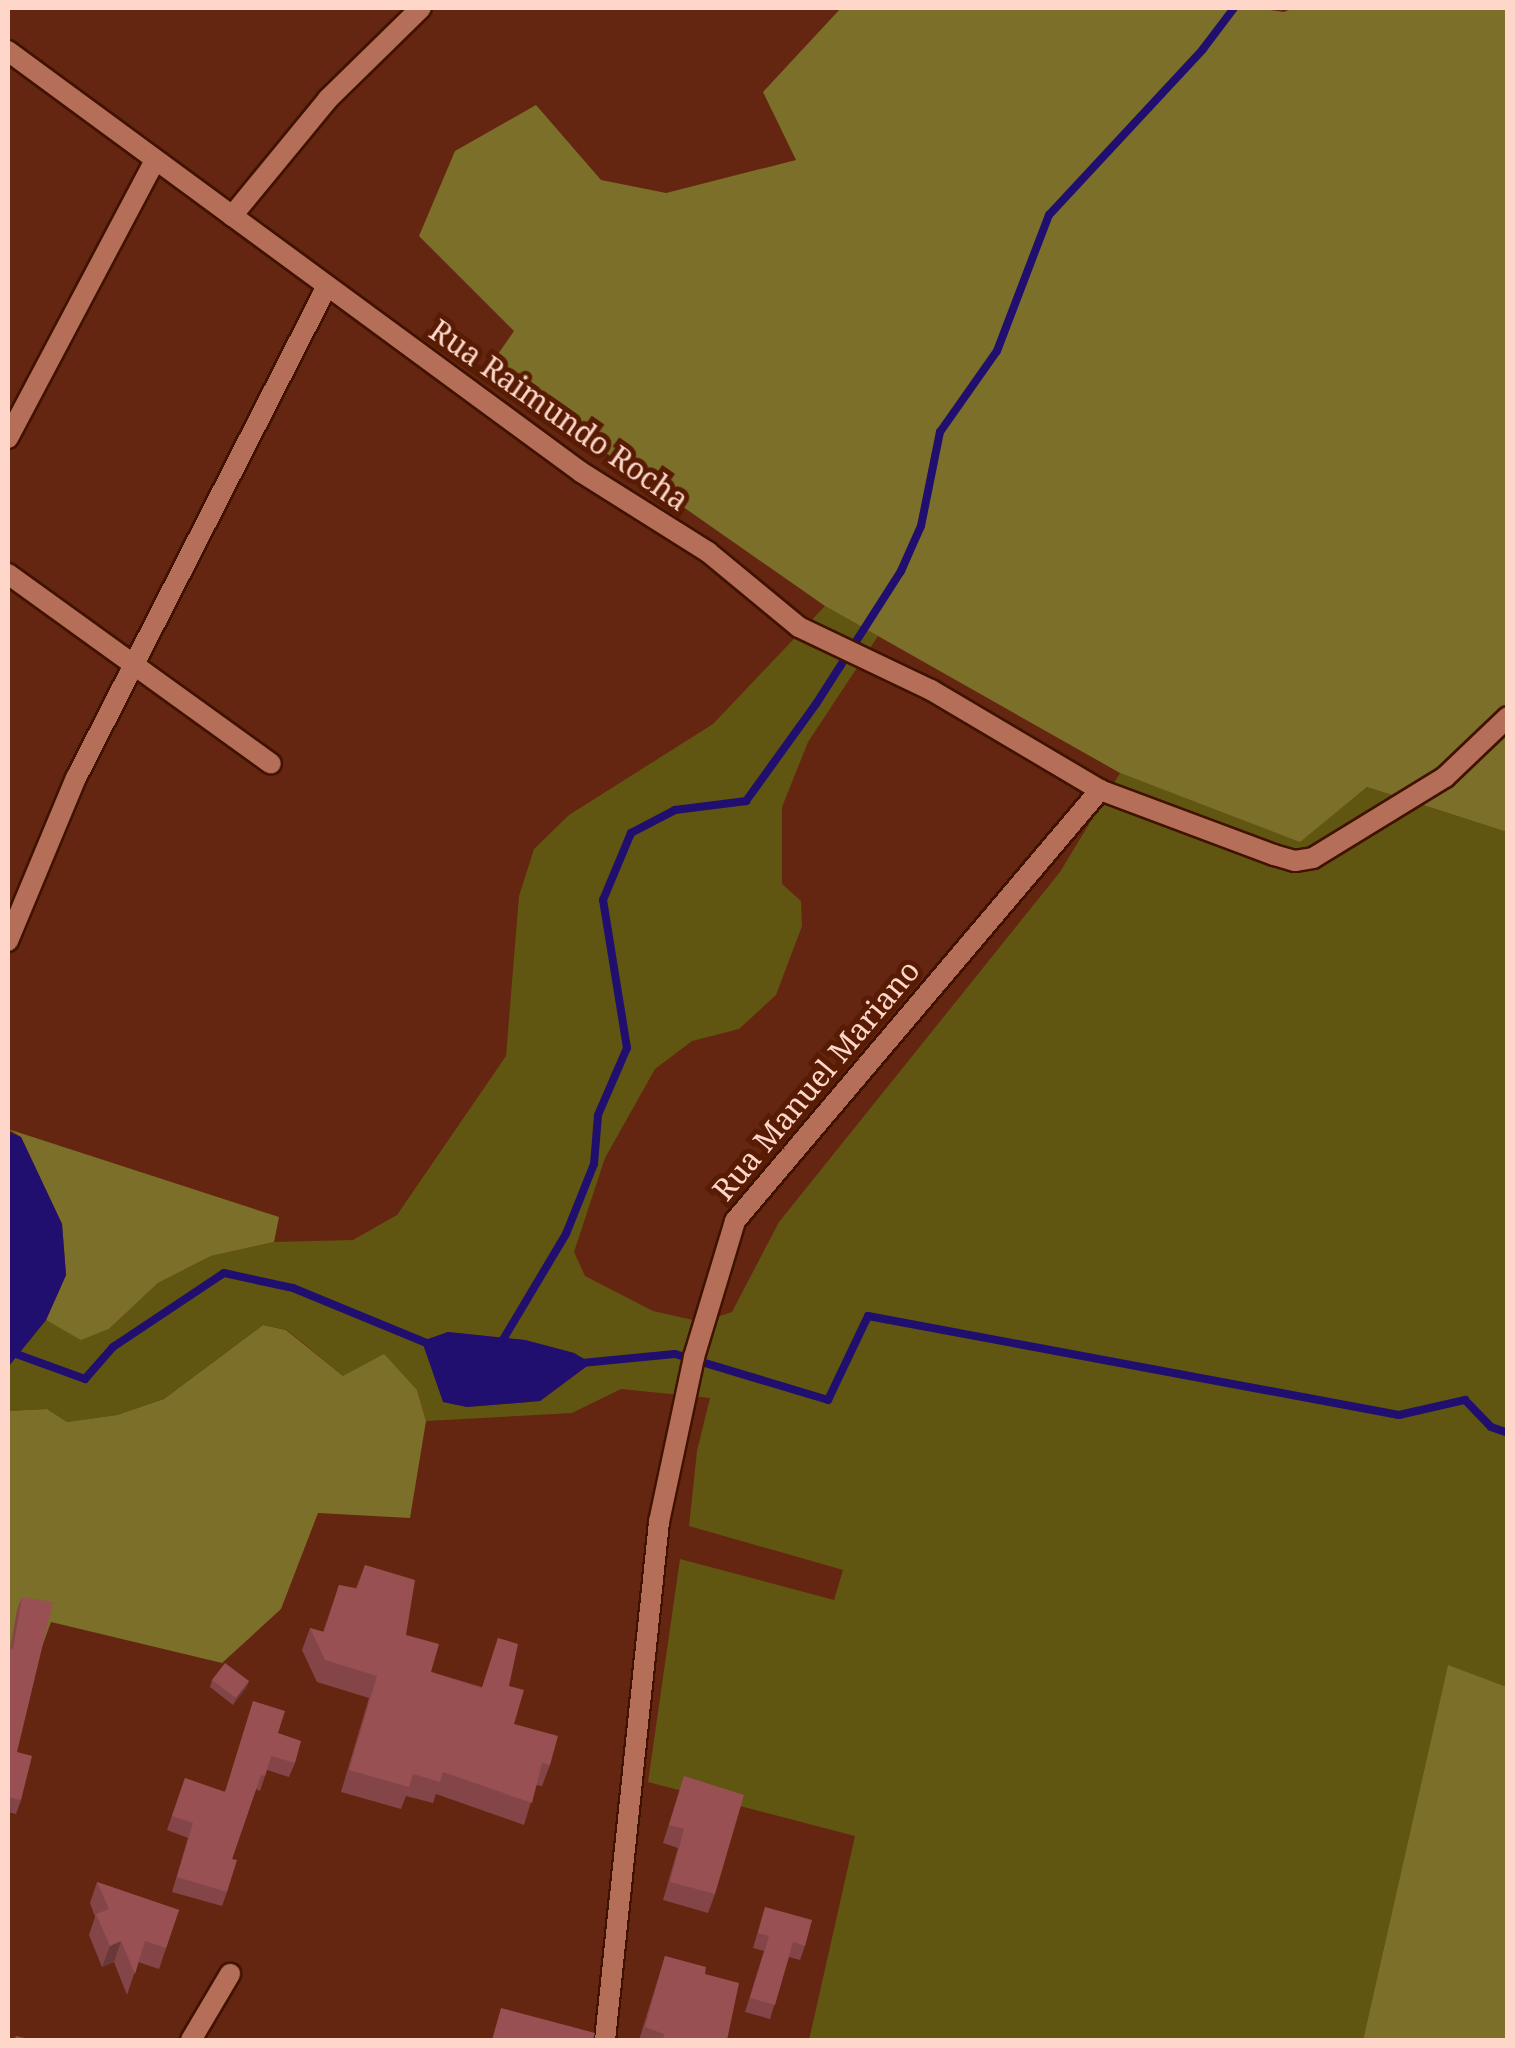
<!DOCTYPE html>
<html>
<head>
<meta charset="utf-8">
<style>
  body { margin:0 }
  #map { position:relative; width:1515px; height:2048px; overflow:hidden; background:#642610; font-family:"Noto Serif",serif }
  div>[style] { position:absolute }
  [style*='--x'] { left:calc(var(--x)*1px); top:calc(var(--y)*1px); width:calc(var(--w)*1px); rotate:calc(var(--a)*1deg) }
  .green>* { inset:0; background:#615512 }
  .forest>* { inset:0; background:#7b6f2a }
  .water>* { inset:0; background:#200f6e }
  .stream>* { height:8px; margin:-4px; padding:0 4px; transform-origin:4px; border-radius:4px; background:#200f6e }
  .roads { filter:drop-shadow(2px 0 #401202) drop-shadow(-2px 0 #401202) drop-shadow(0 2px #401202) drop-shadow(0 -2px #401202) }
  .minor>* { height:20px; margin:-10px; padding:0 10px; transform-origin:10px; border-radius:10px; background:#b56f58 }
  .wall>* { inset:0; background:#834547 }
  .shaded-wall>* { inset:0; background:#6a3839 }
  .building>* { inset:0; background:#985052 }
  span { translate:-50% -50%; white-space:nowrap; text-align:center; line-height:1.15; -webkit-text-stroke:10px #581b04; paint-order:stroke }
  .street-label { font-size:30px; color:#fed7ca }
  .frame { position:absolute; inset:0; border:10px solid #fed7ca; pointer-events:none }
</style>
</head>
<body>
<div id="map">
  <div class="green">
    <div style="clip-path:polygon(evenodd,825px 606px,878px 636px,808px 742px,782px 807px,782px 884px,801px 901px,802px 926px,776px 995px,739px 1029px,692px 1041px,655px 1069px,605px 1158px,574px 1252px,585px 1276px,653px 1311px,702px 1322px,732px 1312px,779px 1222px,1060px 872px,1120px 773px,1300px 841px,1367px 787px,1507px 832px,1507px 1687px,1448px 1666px,1363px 2040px,809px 2040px,855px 1836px,648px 1782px,680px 1559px,834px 1600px,843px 1570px,689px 1526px,697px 1451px,710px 1398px,621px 1389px,572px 1413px,426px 1421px,417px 1390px,343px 1376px,287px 1330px,263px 1325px,164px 1399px,117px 1415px,67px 1422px,47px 1409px,8px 1411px,8px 1367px,46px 1320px,82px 1339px,109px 1329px,158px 1283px,211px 1256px,274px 1242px,353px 1240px,397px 1215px,506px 1056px,519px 896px,534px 849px,569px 815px,713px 724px,825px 606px,448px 1332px,525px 1340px,574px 1353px,590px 1364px,540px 1401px,467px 1407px,444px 1402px,422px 1342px,448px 1332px)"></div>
  </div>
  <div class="forest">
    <div style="clip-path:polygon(841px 8px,1257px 8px,1284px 12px,1293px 8px,1507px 8px,1507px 832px,1367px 787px,1300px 842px,1120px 773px,825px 606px,487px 370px,514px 331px,419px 236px,455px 151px,536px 105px,601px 180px,666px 193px,796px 160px,763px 92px)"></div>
    <div style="clip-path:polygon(8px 1129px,279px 1217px,274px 1242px,211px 1256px,158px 1283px,109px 1329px,81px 1340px,46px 1320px,66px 1275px,62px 1224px,21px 1137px)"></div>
    <div style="clip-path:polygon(263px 1325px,286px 1330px,343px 1376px,384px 1354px,417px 1390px,426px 1421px,410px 1518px,318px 1513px,281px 1609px,222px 1663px,51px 1622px,36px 1663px,8px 1659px,8px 1411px,47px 1409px,67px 1422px,117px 1415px,164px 1399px)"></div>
    <div style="clip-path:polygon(1448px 1665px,1507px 1687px,1507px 2040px,1363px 2040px)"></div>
  </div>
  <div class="water">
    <div style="clip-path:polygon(8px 1132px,21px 1137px,62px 1224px,66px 1275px,46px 1320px,8px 1367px)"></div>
    <div style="clip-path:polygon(448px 1332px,525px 1340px,574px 1353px,591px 1363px,540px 1401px,467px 1407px,443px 1402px,422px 1341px)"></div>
  </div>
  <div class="stream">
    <div style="--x:501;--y:1343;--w:127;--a:-59.2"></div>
    <div style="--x:566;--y:1234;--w:75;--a:-68.2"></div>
    <div style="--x:594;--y:1164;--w:49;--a:-85.3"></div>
    <div style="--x:598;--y:1115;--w:73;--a:-66.6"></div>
    <div style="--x:627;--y:1048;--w:150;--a:-99.2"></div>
    <div style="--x:603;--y:900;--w:73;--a:-67.3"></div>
    <div style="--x:631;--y:833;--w:50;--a:-27.6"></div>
    <div style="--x:675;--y:810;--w:72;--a:-7.2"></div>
    <div style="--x:746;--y:801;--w:120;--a:-54.2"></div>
    <div style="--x:816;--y:704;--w:158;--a:-57.4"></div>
    <div style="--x:901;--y:571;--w:49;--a:-66"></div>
    <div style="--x:921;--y:526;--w:96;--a:-78.6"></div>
    <div style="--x:940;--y:432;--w:99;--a:-54.9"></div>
    <div style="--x:997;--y:351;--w:146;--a:-69.1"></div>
    <div style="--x:1049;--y:215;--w:226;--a:-47.1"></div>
    <div style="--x:1203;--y:49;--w:51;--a:-52.9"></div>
    <div style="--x:8;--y:1351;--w:82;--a:20"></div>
    <div style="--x:85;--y:1379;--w:43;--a:-48.8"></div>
    <div style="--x:113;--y:1347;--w:133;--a:-33.7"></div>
    <div style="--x:224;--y:1273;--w:71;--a:12.3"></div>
    <div style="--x:293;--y:1288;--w:147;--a:22.4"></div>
    <div style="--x:582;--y:1363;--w:93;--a:-5.5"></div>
    <div style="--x:675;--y:1354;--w:160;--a:16.7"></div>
    <div style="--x:828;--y:1400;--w:93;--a:-64.5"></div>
    <div style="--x:868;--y:1316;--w:540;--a:10.56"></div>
    <div style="--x:1399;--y:1415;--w:68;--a:-12.8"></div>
    <div style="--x:1465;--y:1400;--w:37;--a:46"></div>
    <div style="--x:1491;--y:1427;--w:18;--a:19"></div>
  </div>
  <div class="roads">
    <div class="minor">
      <div style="--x:8;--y:51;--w:711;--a:36.31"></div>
      <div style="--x:581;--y:472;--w:150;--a:32.2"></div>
      <div style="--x:708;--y:552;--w:118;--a:39.5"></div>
      <div style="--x:799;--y:627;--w:146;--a:25.5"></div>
      <div style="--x:931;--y:690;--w:196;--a:30.6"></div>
      <div style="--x:232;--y:216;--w:151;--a:-50.6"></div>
      <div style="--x:328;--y:99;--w:130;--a:-44.4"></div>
      <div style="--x:8;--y:438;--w:314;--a:-62.1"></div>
      <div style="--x:8;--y:574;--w:324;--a:35.8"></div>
      <div style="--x:8;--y:941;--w:177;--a:-67.4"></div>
      <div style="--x:76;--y:778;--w:550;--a:-62.97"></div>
      <div style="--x:191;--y:2040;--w:77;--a:-59.4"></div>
      <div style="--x:605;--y:2040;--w:521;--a:-84.05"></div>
      <div style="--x:659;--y:1522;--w:169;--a:-78"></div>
      <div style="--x:694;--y:1357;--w:142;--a:-73.2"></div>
      <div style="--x:735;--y:1221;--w:565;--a:-49.74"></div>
      <div style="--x:1100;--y:790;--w:186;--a:20.5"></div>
      <div style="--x:1274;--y:855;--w:22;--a:16"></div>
      <div style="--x:1295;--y:861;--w:18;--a:-9"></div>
      <div style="--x:1313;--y:858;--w:155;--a:-31.5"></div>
      <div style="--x:1445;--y:777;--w:87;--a:-43.6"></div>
    </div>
  </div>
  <div class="wall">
    <div style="clip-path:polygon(365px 1565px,406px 1635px,431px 1672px,482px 1687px,498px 1638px,509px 1686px,514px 1724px,550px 1765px,542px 1786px,536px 1785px,524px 1825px,436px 1794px,433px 1803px,406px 1796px,401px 1809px,341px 1792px,369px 1698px,317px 1682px,302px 1650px,310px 1628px,323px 1632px,339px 1585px,356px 1588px)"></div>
    <div style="clip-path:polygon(22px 1597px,17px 1752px,21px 1800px,16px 1814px,8px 1812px,8px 1648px,10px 1649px,17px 1610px)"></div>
    <div style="clip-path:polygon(212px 1680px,249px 1681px,246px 1688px,233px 1705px,210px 1687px)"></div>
    <div style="clip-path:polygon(278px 1733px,295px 1763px,289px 1777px,267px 1770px,260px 1791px,256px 1789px,232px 1859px,227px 1892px,222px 1906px,172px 1892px,188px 1838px,167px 1830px,185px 1778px,224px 1792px)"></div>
    <div style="clip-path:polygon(684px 1776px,715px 1894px,708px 1913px,663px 1900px,678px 1848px,663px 1843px)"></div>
    <div style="clip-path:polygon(97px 1882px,179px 1910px,159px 1969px,138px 1962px,127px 1995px,114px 1962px,102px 1967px,89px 1935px,95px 1917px,90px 1903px)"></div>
    <div style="clip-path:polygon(765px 1907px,805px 1946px,800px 1960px,789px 1957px,770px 2019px,745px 2012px,764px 1951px,753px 1948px)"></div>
    <div style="clip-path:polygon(665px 1956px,705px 1974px,727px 2040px,639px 2040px)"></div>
  </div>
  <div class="shaded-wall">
    <div style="clip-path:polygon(249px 1681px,246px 1688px,233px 1705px,236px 1698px)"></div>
    <div style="clip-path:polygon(121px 1941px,114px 1962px,102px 1967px,110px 1946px)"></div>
  </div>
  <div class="building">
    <div style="clip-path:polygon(365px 1565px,415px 1580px,406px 1635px,439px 1644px,431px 1672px,482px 1688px,498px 1638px,518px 1644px,509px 1686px,524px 1690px,514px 1724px,558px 1736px,550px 1765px,542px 1763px,532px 1803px,443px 1772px,440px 1782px,413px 1774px,409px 1787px,349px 1770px,377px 1676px,325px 1660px,310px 1628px,324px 1632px,339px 1585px,357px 1589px)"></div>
    <div style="clip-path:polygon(22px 1597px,53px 1602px,17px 1752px,32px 1756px,21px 1800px,8px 1797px,8px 1648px,13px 1649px)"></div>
    <div style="clip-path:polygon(225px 1663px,249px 1681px,236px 1698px,212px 1680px)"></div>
    <div style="clip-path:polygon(253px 1701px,285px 1711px,278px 1733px,301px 1741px,295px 1763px,271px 1756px,265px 1776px,261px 1775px,232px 1859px,237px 1860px,227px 1892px,177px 1877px,193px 1823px,172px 1816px,185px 1778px,225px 1792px)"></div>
    <div style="clip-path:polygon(684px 1776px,744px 1795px,715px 1894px,670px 1882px,684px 1829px,669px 1825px)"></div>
    <div style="clip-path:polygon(97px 1882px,179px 1910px,166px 1948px,145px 1941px,135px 1974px,121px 1941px,110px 1946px,96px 1914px,109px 1909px)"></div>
    <div style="clip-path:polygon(765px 1907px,812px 1920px,805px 1946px,793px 1942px,775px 2005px,750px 1998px,769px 1936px,758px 1933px)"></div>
    <div style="clip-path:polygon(665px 1956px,706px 1967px,705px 1974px,739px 1983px,727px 2040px,663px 2040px,664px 2034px,645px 2027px)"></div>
    <div style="clip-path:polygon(501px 2008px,595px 2033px,593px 2040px,492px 2040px)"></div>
    <div style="clip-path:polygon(16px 2036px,33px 2040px,14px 2040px)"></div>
  </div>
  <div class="street-label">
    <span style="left:559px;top:415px;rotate:35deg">Rua Raimundo Rocha</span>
    <span style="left:816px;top:1080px;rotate:-50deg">Rua Manuel Mariano</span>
  </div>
  <div class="frame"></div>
</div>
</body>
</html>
